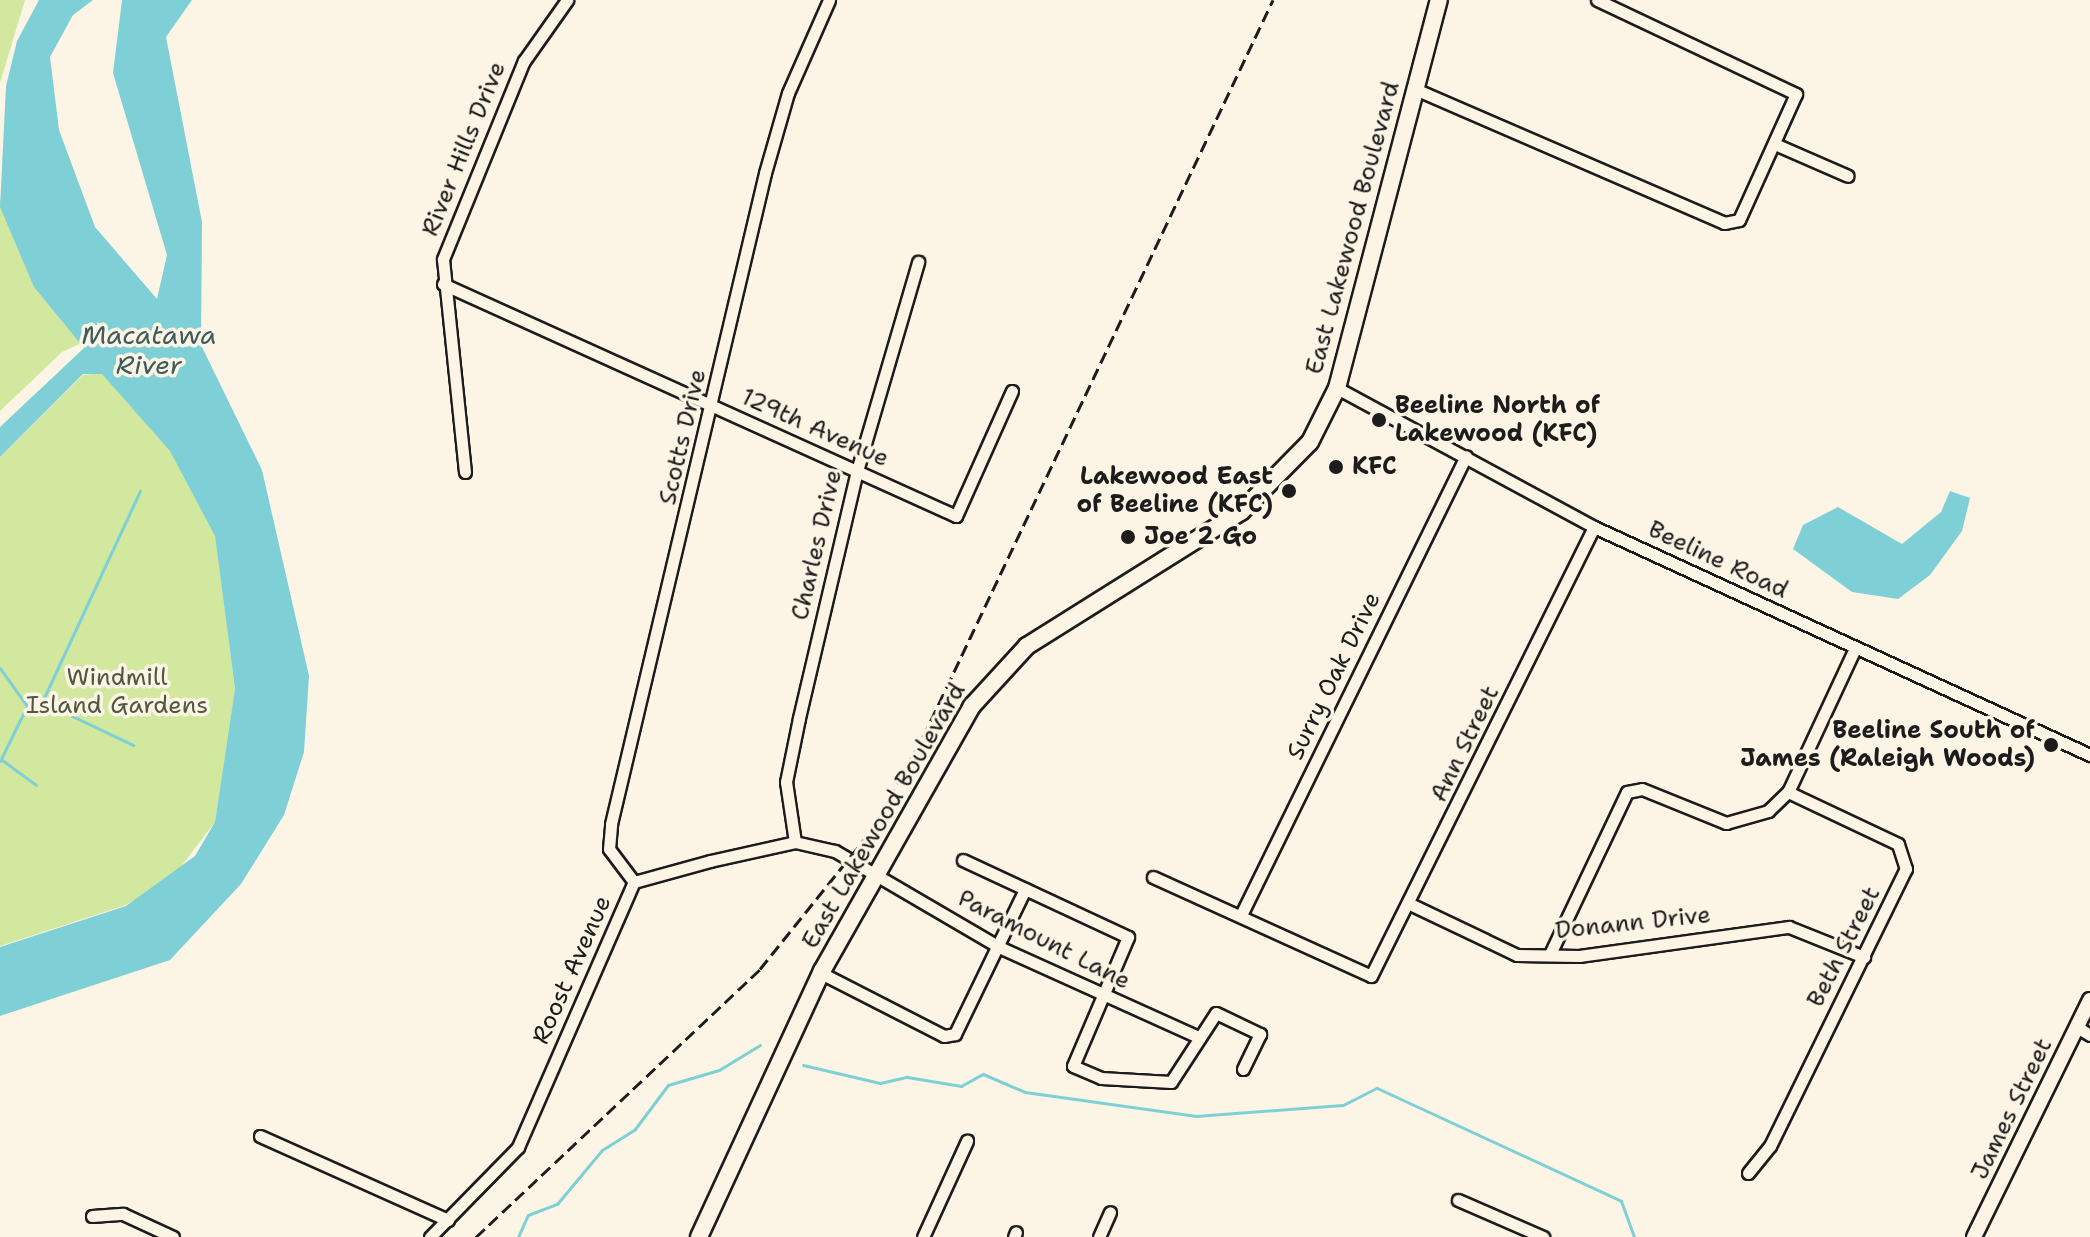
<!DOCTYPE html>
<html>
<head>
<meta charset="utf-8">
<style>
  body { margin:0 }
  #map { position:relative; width:2090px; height:1237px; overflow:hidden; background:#fcf5e5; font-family:"Shantell Sans",sans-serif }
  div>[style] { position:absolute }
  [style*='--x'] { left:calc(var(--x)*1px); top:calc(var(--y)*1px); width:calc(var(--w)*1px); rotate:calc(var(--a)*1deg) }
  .green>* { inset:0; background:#d1e89e }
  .water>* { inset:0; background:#7ed0d6 }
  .stream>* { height:3px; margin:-1.5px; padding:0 1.5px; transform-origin:1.5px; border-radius:1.5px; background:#7ed0d6 }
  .roads { filter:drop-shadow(2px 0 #1c1c1c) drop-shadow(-2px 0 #1c1c1c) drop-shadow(0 2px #1c1c1c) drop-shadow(0 -2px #1c1c1c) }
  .minor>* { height:11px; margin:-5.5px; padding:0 5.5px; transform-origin:5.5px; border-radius:5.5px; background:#fcf5e5 }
  .tertiary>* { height:14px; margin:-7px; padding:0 7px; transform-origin:7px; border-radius:7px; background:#fcf5e5 }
  .secondary>* { height:16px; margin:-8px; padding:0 8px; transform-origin:8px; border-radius:8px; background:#fcf5e5 }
  .rail>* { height:3px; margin-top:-1.5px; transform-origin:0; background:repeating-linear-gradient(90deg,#1c1c1c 0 12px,transparent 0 18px) }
  .dots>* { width:22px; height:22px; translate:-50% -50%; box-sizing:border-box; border:4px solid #fcf5e5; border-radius:50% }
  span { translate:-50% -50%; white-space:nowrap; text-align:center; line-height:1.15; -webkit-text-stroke:7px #fcf5e5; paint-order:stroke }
  .street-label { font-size:24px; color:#1c1c1c }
  .poi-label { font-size:24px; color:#1c1c1c; font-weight:700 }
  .left { translate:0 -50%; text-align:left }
  .right { translate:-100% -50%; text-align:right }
  .park-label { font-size:24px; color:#525943 }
  .water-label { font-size:26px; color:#3e5b5d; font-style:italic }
</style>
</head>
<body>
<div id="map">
  <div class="green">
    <div style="clip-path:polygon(0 0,25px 0,0 83px)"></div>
    <div style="clip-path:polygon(0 198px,90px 339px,62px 352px,0 411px)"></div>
    <div style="clip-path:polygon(103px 373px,171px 451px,215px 535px,235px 690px,215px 822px,173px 877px,126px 905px,0 946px,0 457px,83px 375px)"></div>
  </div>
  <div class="water">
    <div style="clip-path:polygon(39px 0,93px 0,73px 15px,50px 57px,59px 130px,95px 227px,157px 299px,167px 255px,113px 73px,122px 0,192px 0,166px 37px,202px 222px,201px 345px,262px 470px,309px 676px,304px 752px,284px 815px,241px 884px,170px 960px,0 1016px,0 947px,126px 906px,195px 856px,215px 822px,235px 689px,215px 536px,170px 451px,102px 374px,83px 374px,0 457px,0 427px,84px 348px,34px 287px,0 207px,6px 86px,17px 41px)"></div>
    <div style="clip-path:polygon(1950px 491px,1970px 498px,1962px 531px,1930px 575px,1898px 599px,1852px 592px,1793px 549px,1803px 525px,1838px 507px,1902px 544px,1941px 512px)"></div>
  </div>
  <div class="stream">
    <div style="--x:0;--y:668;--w:47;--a:54.6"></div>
    <div style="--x:27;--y:706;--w:16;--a:-15"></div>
    <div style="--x:42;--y:702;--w:233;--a:-65.1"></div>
    <div style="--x:43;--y:702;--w:100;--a:25.5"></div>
    <div style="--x:2;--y:760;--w:42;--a:36.3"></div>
    <div style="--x:0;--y:761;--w:59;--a:-63.9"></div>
    <div style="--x:803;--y:1065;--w:79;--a:13.2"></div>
    <div style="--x:880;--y:1083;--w:28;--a:-13"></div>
    <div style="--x:907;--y:1077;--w:55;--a:9.5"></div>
    <div style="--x:961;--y:1086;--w:25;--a:-29"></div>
    <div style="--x:983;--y:1074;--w:46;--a:23.2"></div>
    <div style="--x:1025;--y:1092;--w:173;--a:8"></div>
    <div style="--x:1196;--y:1116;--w:147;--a:-4.3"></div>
    <div style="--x:1343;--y:1105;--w:38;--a:-27"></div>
    <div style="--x:1377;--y:1088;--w:269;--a:24.8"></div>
    <div style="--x:1621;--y:1201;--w:38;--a:70"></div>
    <div style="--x:518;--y:1237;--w:24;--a:-66"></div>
    <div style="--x:528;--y:1215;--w:31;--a:-21"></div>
    <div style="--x:557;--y:1204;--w:70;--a:-50.2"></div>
    <div style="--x:602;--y:1150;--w:39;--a:-32"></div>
    <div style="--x:635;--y:1129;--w:55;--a:-53.1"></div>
    <div style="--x:668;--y:1085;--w:53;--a:-16.4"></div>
    <div style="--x:719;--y:1070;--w:48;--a:-31.4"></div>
  </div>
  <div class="roads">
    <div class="minor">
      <div style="--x:1415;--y:89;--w:337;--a:23.4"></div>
      <div style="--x:1724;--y:223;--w:15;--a:-11"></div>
      <div style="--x:1739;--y:220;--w:138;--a:-65.7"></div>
      <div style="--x:1796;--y:94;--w:220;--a:-154.7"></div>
      <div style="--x:1777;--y:145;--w:77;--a:23.6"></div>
      <div style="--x:443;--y:284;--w:563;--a:24.33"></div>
      <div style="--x:956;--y:516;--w:137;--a:-65.9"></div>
      <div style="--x:1337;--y:388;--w:292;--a:28.4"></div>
      <div style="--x:1594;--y:527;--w:546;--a:24.69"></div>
      <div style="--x:465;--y:472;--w:214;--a:-95.9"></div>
      <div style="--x:443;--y:259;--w:214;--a:-67.8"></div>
      <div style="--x:524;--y:61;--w:75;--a:-54.8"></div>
      <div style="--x:795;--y:842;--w:61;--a:-98.5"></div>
      <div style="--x:786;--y:782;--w:65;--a:-78.5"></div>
      <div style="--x:799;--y:718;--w:254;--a:-76.8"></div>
      <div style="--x:857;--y:471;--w:218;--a:-73.7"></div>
      <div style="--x:963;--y:860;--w:182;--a:25"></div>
      <div style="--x:1128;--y:937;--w:140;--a:113.1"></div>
      <div style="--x:1073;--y:1066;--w:30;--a:23"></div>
      <div style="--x:1101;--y:1078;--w:70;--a:3.3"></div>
      <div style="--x:1171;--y:1082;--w:82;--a:-56.9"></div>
      <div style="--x:1216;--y:1013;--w:49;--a:25.5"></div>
      <div style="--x:1260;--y:1034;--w:39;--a:116"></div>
      <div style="--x:1153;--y:877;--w:239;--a:24.4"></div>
      <div style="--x:1371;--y:976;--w:501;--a:-63.59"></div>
      <div style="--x:634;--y:882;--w:41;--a:-127.1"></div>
      <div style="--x:609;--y:849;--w:25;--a:-85"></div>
      <div style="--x:611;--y:824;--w:669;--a:-76.69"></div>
      <div style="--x:765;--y:173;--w:83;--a:-74"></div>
      <div style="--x:788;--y:93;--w:102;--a:-66.2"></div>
      <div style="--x:1412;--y:905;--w:116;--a:25.5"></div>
      <div style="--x:1517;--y:955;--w:62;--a:0.9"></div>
      <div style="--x:1579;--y:956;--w:212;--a:-7.9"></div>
      <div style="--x:1789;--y:927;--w:81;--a:21.8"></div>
      <div style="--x:1241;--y:915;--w:511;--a:-63.89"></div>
      <div style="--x:1550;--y:954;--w:179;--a:-64.6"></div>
      <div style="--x:1627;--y:792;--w:15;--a:-11"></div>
      <div style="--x:1642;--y:789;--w:91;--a:22"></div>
      <div style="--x:1726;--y:823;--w:44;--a:-15.9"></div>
      <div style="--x:1768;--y:811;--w:28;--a:-44"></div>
      <div style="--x:1788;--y:792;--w:159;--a:-65"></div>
      <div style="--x:821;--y:973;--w:138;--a:27.1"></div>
      <div style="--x:944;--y:1036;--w:11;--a:-10"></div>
      <div style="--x:955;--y:1034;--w:161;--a:-64.2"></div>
      <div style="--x:2077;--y:1027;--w:15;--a:32"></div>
      <div style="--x:260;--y:1136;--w:206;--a:24.1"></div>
      <div style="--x:1748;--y:1173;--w:35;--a:-51"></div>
      <div style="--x:1770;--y:1146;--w:309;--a:-63.9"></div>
      <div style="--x:1906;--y:869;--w:26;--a:-108"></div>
      <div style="--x:1898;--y:844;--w:122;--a:-154.7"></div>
      <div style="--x:1458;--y:1200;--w:93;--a:23.5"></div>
      <div style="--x:92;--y:1216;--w:31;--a:-4"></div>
      <div style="--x:123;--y:1214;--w:55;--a:24.7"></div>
      <div style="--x:430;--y:1237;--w:126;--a:-45.6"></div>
      <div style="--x:518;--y:1147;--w:289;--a:-66.4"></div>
      <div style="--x:634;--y:882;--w:79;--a:-15.4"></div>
      <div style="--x:710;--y:861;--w:87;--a:-12.6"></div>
      <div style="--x:795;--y:842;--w:41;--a:12.7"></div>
      <div style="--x:835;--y:851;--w:190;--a:30.3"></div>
      <div style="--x:999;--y:947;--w:218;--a:24.3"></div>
      <div style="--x:923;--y:1237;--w:106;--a:-65.4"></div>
      <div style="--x:1014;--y:1237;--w:5;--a:-68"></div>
      <div style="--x:1099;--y:1237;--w:27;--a:-66"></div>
    </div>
    <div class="tertiary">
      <div style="--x:1974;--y:1237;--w:264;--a:-63.9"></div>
    </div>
    <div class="secondary">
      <div style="--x:699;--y:1237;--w:293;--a:-65.2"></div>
      <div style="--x:822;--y:971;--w:305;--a:-60.5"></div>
      <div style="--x:972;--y:706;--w:81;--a:-47.5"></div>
      <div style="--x:1027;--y:646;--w:252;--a:-32.1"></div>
      <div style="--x:1241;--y:512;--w:98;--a:-45.4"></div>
      <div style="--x:1310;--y:442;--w:60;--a:-63.4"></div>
      <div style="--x:1337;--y:388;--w:401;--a:-75.3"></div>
    </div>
  </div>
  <div class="rail">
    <div style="--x:476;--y:1237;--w:390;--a:-43.3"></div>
    <div style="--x:760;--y:969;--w:177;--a:-51.2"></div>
    <div style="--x:871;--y:831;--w:107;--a:-61"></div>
    <div style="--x:923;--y:737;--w:816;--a:-64.6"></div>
  </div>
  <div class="dots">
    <div style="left:1379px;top:420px;background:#1c1c1c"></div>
    <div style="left:1336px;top:467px;background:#1c1c1c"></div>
    <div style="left:1289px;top:491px;background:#1c1c1c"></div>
    <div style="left:1128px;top:537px;background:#1c1c1c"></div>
    <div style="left:2051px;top:745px;background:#1c1c1c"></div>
  </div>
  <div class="street-label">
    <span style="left:464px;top:149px;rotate:-68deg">River Hills Drive</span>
    <span style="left:1353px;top:228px;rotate:-75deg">East Lakewood Boulevard</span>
    <span style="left:815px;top:428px;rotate:24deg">129th Avenue</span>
    <span style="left:683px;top:437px;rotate:-77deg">Scotts Drive</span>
    <span style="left:817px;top:545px;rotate:-77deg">Charles Drive</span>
    <span style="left:1718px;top:560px;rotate:25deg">Beeline Road</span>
    <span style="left:1334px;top:676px;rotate:-64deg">Surry Oak Drive</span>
    <span style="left:1465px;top:744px;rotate:-64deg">Ann Street</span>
    <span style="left:884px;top:816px;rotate:-60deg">East Lakewood Boulevard</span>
    <span style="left:1633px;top:923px;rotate:-6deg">Donann Drive</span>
    <span style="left:1044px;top:940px;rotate:27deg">Paramount Lane</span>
    <span style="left:1844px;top:947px;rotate:-63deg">Beth Street</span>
    <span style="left:572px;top:970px;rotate:-66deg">Roost Avenue</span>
    <span style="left:2012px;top:1109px;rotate:-64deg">James Street</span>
  </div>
  <div class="poi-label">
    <span class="left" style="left:1395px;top:420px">Beeline North of<br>Lakewood (KFC)</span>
    <span class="left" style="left:1352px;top:467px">KFC</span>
    <span class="right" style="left:1273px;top:491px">Lakewood East<br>of Beeline (KFC)</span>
    <span class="left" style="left:1144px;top:537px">Joe 2 Go</span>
    <span class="right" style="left:2035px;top:745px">Beeline South of<br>James (Raleigh Woods)</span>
  </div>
  <div class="park-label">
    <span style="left:117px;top:692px">Windmill<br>Island Gardens</span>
  </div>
  <div class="water-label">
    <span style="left:149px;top:350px">Macatawa<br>River</span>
  </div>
</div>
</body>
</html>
